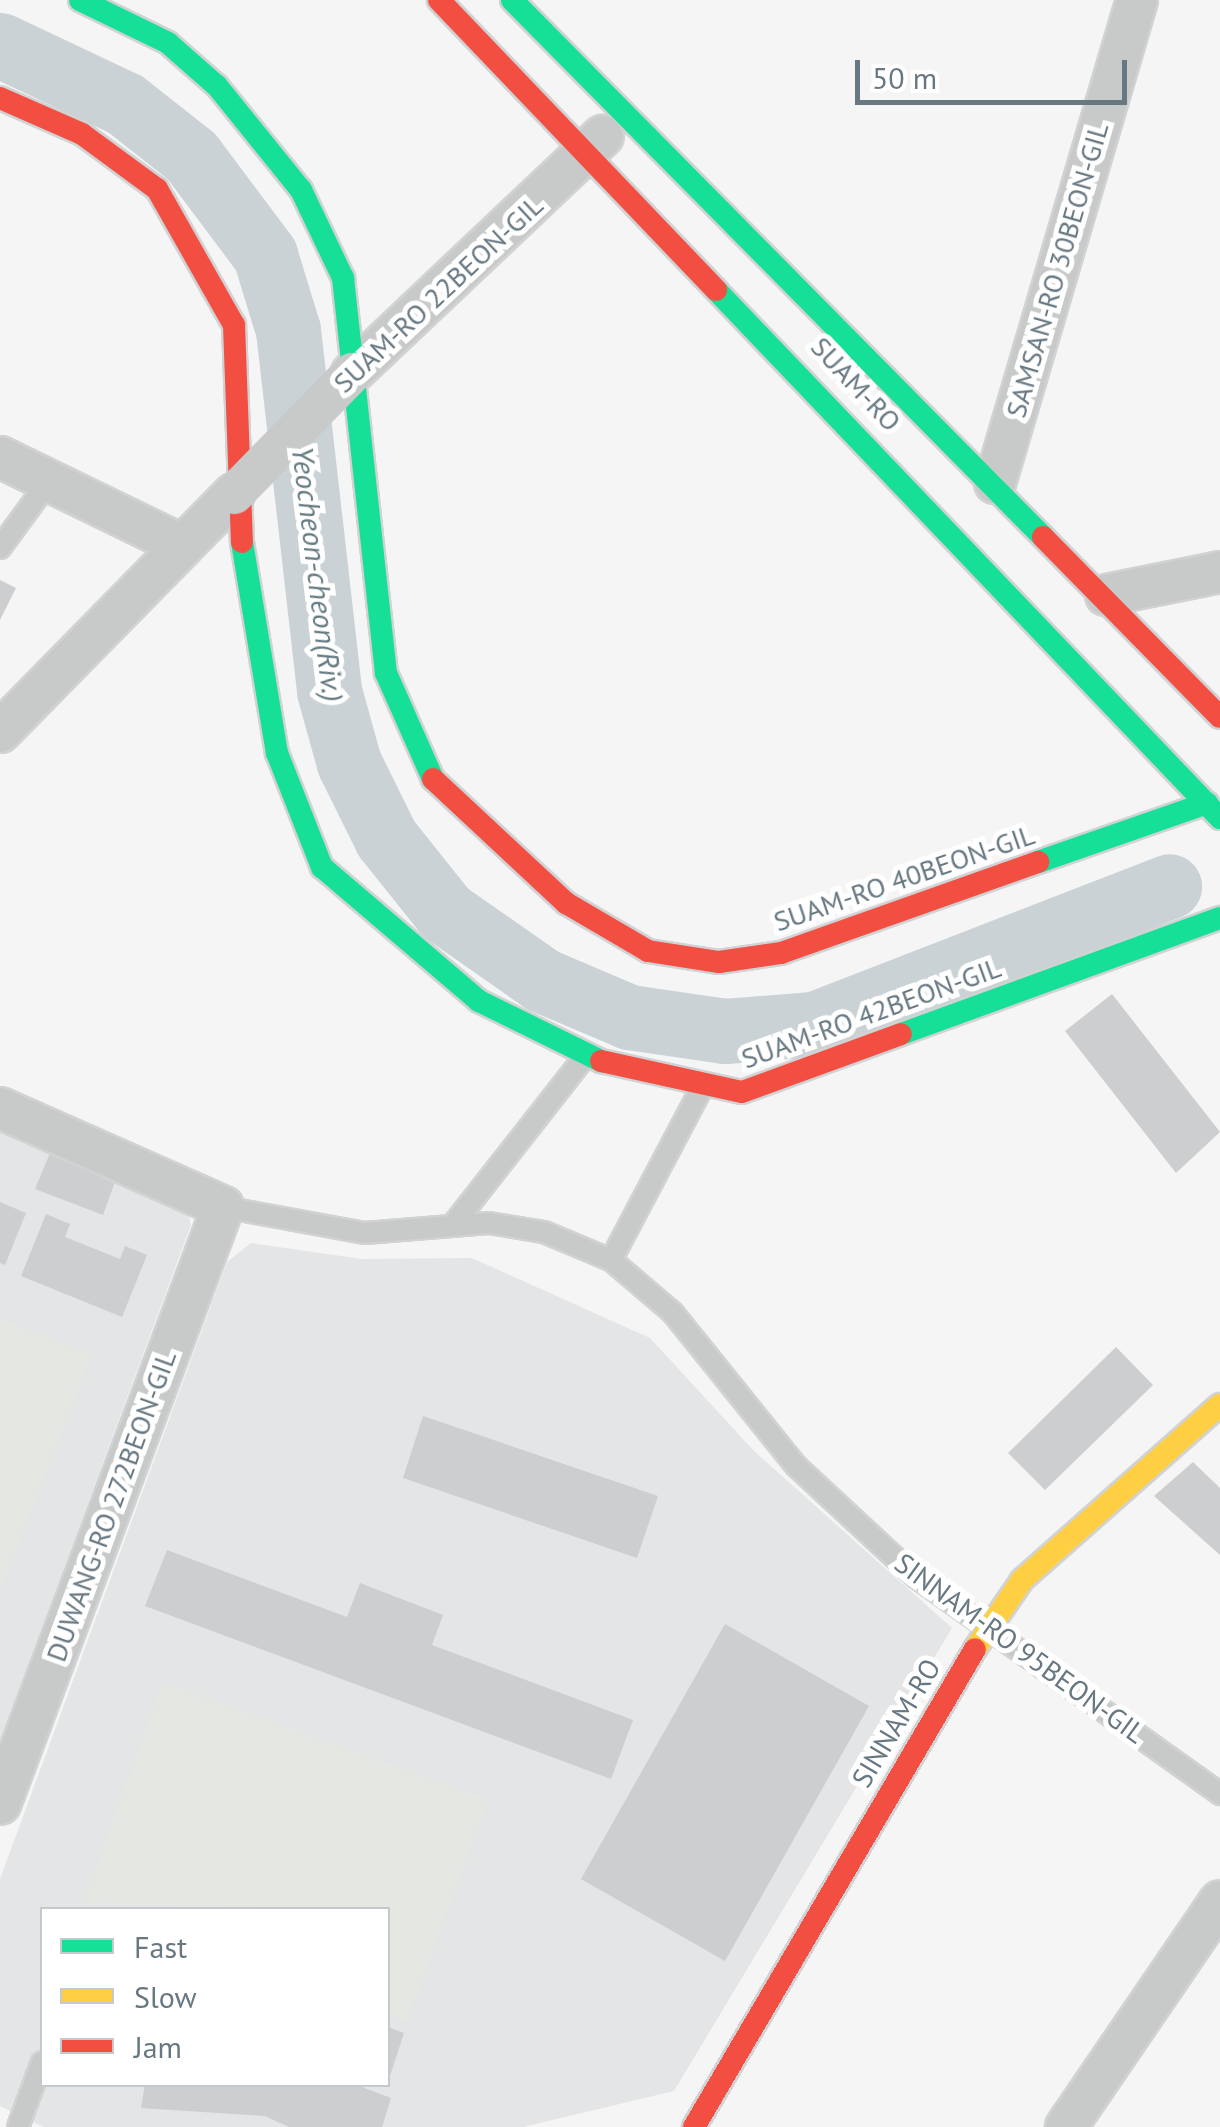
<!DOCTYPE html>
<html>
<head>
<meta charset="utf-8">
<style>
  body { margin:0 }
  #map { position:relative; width:1220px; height:2127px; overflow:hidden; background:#f5f5f5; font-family:"PT Sans",sans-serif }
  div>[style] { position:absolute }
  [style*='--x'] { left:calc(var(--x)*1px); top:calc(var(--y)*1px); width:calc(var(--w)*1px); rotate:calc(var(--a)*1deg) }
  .built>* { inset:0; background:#e4e5e6 }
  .green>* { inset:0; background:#e4e7e2 }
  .river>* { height:65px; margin:-32.5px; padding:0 32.5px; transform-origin:32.5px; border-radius:32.5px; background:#cad2d5 }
  .building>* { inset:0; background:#cdcecf }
  .roads { filter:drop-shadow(2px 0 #d1d2d3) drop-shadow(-2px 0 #d1d2d3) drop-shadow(0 2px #d1d2d3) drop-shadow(0 -2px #d1d2d3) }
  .lane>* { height:20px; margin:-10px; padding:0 10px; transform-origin:10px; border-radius:10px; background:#c8caca }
  .street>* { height:40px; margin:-20px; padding:0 20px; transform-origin:20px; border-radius:20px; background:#c8caca }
  .fast>* { height:22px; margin:-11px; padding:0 11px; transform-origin:11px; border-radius:11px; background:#16e098 }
  .slow>* { height:22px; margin:-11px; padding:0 11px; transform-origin:11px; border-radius:11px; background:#ffcf43 }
  .jam>* { height:22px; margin:-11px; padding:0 11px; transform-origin:11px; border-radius:11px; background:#f24e42 }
  .street-bridge>* { height:40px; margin:-20px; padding:0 20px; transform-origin:20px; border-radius:20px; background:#c8caca }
  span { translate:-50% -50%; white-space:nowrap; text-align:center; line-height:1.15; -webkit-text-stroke:10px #fff; paint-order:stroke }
  .street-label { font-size:28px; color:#687882 }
  .water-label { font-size:30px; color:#63797f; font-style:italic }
  .legend { position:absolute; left:40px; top:1907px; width:350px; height:180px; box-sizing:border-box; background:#fff; border:2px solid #c3c9cd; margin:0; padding:12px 18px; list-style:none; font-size:30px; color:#687882 }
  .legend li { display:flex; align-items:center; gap:20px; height:50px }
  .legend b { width:50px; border:2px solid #c3c9cd }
  .scale { position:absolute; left:855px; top:60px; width:272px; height:45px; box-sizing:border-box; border:5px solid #687882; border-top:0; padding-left:12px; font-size:30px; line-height:35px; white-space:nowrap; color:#687882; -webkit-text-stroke:8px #fff; paint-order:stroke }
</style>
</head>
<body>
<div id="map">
  <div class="built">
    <div style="clip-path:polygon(0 1127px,185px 1199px,191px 1225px,0 1740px)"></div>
    <div style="clip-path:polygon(evenodd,251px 1243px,362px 1259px,472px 1258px,650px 1338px,754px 1451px,952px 1628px,674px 2091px,523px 2127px,44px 2127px,0 2106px,0 1879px,227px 1262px,251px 1243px,42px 1910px,388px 1910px,388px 2084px,42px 2084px,42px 1910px)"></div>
  </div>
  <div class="green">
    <div style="clip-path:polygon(0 1319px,92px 1355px,0 1591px)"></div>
    <div style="clip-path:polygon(163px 1682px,488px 1800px,407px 2022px,388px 2015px,388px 1910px,83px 1903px)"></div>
  </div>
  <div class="river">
    <div style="--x:0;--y:45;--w:138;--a:25.3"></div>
    <div style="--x:125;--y:104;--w:84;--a:38.2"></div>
    <div style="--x:191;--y:156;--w:124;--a:53.2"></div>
    <div style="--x:265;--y:255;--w:78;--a:73"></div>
    <div style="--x:288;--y:330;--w:363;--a:83.5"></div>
    <div style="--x:329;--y:691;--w:75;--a:74.5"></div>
    <div style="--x:349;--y:763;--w:84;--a:63.7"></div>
    <div style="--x:386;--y:838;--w:95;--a:51.4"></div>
    <div style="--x:445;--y:912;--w:118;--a:35"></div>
    <div style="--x:542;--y:980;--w:95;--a:23"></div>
    <div style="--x:629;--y:1017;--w:97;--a:8.3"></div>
    <div style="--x:725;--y:1031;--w:89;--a:-4.5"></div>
    <div style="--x:814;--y:1024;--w:381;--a:-21.2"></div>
  </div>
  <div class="building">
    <div style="clip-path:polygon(0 580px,16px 588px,0 620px)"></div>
    <div style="clip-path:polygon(1112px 994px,1220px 1132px,1176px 1173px,1065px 1031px)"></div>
    <div style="clip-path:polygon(50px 1153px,116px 1179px,103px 1215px,35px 1189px)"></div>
    <div style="clip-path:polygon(0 1202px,26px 1213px,5px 1265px,0 1263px)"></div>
    <div style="clip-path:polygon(46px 1214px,70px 1224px,65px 1237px,120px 1259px,125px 1246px,147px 1255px,122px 1317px,21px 1276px)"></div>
    <div style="clip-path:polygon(1116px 1347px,1153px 1385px,1045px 1490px,1008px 1453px)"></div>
    <div style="clip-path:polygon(423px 1416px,658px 1496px,637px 1558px,403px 1478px)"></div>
    <div style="clip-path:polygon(1193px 1462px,1220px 1488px,1220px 1555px,1154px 1496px)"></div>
    <div style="clip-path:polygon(167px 1550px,347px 1617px,360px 1583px,443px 1615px,432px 1645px,633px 1720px,611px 1779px,145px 1606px)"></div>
    <div style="clip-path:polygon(725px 1624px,869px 1706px,725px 1961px,581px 1879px)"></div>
    <div style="clip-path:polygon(388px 2027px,404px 2033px,388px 2082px)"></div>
    <div style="clip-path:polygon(145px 2084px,354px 2084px,391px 2098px,382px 2127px,289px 2127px,265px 2116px,141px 2108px)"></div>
  </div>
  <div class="roads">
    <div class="lane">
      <div style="--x:0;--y:548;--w:83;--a:-53.8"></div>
      <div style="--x:223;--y:1207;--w:144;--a:10.4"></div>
      <div style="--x:365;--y:1233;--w:124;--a:-4.6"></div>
      <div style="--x:489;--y:1223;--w:56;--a:9.3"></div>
      <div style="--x:544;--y:1232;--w:73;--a:22.7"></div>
      <div style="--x:611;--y:1260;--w:82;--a:40.5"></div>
      <div style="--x:673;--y:1313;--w:196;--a:51.2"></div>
      <div style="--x:796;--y:1466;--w:163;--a:42.8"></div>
      <div style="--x:916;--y:1577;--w:374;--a:35.5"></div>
      <div style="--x:456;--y:1221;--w:207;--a:-51.9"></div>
      <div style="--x:611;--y:1260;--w:193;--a:-62.2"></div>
      <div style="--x:18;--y:2127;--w:69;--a:-69.7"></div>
    </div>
    <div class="street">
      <div style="--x:352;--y:373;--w:345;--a:-43.4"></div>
      <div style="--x:0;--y:457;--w:203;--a:25.9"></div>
      <div style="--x:995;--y:483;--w:503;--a:-73.62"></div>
      <div style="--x:1106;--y:595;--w:116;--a:-11.4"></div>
      <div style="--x:0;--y:732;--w:334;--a:-45.5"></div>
      <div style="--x:0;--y:1108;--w:244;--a:23.9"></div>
      <div style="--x:223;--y:1207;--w:637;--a:110.48"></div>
      <div style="--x:1066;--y:2127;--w:273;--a:-55.7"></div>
    </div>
    <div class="fast">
      <div style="--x:80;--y:0;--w:98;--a:26"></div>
      <div style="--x:168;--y:43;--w:65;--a:41.3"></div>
      <div style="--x:217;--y:86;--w:134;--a:51.1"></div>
      <div style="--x:301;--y:190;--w:98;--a:64.5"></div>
      <div style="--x:343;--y:278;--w:397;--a:83.8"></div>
      <div style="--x:386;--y:673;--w:116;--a:66.1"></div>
      <div style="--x:512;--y:0;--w:755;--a:45.32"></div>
      <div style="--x:716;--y:290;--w:730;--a:46.33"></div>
      <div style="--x:242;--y:542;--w:214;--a:80.6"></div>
      <div style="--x:277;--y:753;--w:123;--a:68.5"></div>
      <div style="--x:322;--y:867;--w:206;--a:40.5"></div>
      <div style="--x:479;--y:1001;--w:136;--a:26.2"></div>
      <div style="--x:1038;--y:862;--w:179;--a:-19.2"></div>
      <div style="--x:901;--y:1034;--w:339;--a:-20"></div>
    </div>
    <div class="slow">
      <div style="--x:975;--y:1649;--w:83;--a:-55.7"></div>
      <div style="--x:1022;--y:1580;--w:264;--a:-41.5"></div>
    </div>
    <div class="jam">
      <div style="--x:439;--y:0;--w:401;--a:46.3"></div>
      <div style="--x:0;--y:98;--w:90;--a:23.7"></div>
      <div style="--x:82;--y:134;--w:93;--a:36.3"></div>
      <div style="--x:157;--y:189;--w:156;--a:60.5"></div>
      <div style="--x:234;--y:325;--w:217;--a:87.9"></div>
      <div style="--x:1043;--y:537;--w:252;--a:45.5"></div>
      <div style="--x:433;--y:779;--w:182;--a:43"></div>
      <div style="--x:566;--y:903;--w:95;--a:30.3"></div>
      <div style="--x:648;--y:951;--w:72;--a:8.8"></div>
      <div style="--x:719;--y:962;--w:63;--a:-8.3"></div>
      <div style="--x:781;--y:953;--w:273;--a:-19.5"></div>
      <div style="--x:601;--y:1061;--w:144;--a:12.4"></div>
      <div style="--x:742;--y:1092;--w:169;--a:-20"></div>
      <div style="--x:694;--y:2127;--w:554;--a:-59.55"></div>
    </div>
  </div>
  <div class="street-bridge">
    <div style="--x:234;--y:494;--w:169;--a:-45.7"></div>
  </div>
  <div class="street-label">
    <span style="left:1057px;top:270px;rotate:-74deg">SAMSAN-RO 30BEON-GIL</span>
    <span style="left:438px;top:294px;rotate:-43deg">SUAM-RO 22BEON-GIL</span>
    <span style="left:856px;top:384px;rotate:47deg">SUAM-RO</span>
    <span style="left:904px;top:878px;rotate:-19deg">SUAM-RO 40BEON-GIL</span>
    <span style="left:871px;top:1013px;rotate:-20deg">SUAM-RO 42BEON-GIL</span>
    <span style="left:111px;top:1506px;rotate:-70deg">DUWANG-RO 272BEON-GIL</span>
    <span style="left:1020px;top:1648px;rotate:36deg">SINNAM-RO 95BEON-GIL</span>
    <span style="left:896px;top:1723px;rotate:-59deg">SINNAM-RO</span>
  </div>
  <div class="water-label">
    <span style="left:318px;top:574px;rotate:83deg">Yeocheon-cheon(Riv.)</span>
  </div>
  <ul class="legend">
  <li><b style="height:12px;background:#16e098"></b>Fast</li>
  <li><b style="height:12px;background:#ffcf43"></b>Slow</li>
  <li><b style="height:12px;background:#f24e42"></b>Jam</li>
  </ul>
  <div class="scale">50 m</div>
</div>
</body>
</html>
